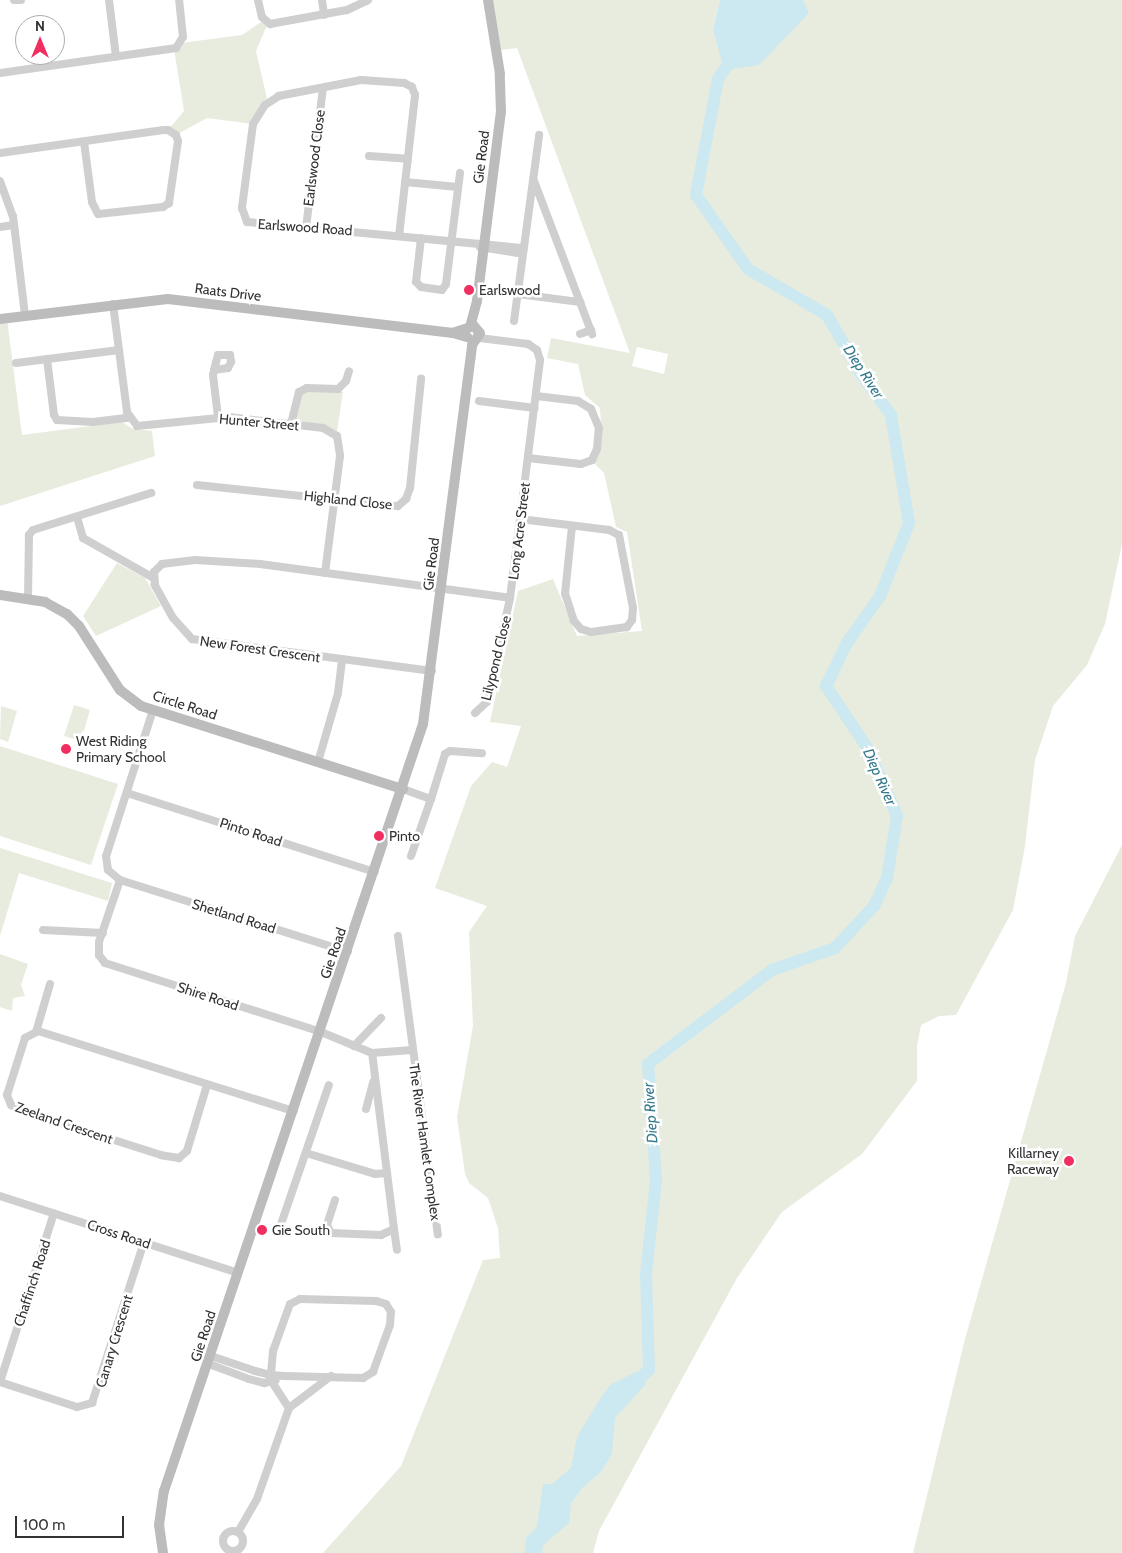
<!DOCTYPE html>
<html>
<head>
<meta charset="utf-8">
<style>
  body { margin:0 }
  #map { position:relative; width:1122px; height:1553px; overflow:hidden; background:#fff; font-family:Cabin,sans-serif }
  div>[style] { position:absolute }
  [style*='--x'] { left:calc(var(--x)*1px); top:calc(var(--y)*1px); width:calc(var(--w)*1px); rotate:calc(var(--a)*1deg) }
  .green>* { inset:0; background:#e8ecde }
  .water>* { inset:0; background:#cce8f0 }
  .river>* { height:12px; margin:-6px; padding:0 6px; transform-origin:6px; border-radius:6px; background:#cce8f0 }
  .street>* { height:8px; margin:-4px; padding:0 4px; transform-origin:4px; border-radius:4px; background:#cfcfcf }
  .street>.ring { margin:-4px; padding:0; box-sizing:content-box; background:none; border:8px solid #cfcfcf; border-radius:50% }
  .secondary>* { height:10px; margin:-5px; padding:0 5px; transform-origin:5px; border-radius:5px; background:#bcbcbc }
  .dots>* { width:14px; height:14px; translate:-50% -50%; box-sizing:border-box; border:2px solid #fff; border-radius:50% }
  span { translate:-50% -50%; white-space:nowrap; text-align:center; line-height:1.15; -webkit-text-stroke:5px #fff; paint-order:stroke }
  .street-label { font-size:14px; color:#323232 }
  .poi-label { font-size:14px; color:#323232 }
  .left { translate:0 -50%; text-align:left }
  .right { translate:-100% -50%; text-align:right }
  .water-label { font-size:15px; color:#367b8d; font-style:italic }
  .north { position:absolute; left:15px; top:15px; width:50px; height:50px; box-sizing:border-box; background:#fff; border:1px solid #adadad; border-radius:50%; rotate:0deg; font-size:14px; font-weight:700; line-height:20px; text-align:center; color:#323232 }
  .north::after { content:''; display:block; margin:auto; width:18px; height:22px; background:#f02e60; clip-path:polygon(50% 0,100% 100%,50% 72%,0 100%) }
  .scale { position:absolute; left:15px; top:1516px; width:109px; height:22px; box-sizing:border-box; border:2px solid #323232; border-top:0; padding-left:6px; font-size:15px; line-height:18px; white-space:nowrap; color:#323232; -webkit-text-stroke:4px #fff; paint-order:stroke }
</style>
</head>
<body>
<div id="map">
  <div class="green">
    <div style="clip-path:polygon(evenodd,492px 0,720px 0,713px 29px,792px 28px,808px 13px,803px 0,1122px 0,1122px 544px,1105px 624px,1087px 665px,1053px 706px,1035px 760px,1025px 846px,1013px 910px,956px 1015px,939px 1016px,921px 1025px,917px 1046px,917px 1081px,862px 1154px,782px 1212px,737px 1278px,599px 1531px,593px 1553px,323px 1553px,401px 1466px,483px 1260px,500px 1258px,498px 1228px,488px 1198px,469px 1183px,465px 1174px,457px 1117px,473px 1026px,469px 932px,487px 906px,435px 888px,471px 786px,492px 762px,507px 767px,521px 726px,490px 722px,518px 591px,553px 579px,577px 636px,642px 631px,627px 532px,616px 527px,604px 473px,595px 464px,602px 439px,600px 408px,585px 395px,578px 364px,547px 358px,551px 338px,630px 353px,517px 48px,501px 50px,492px 0,637px 347px,668px 354px,664px 374px,632px 366px,637px 347px)"></div>
    <div style="clip-path:polygon(264px 20px,268px 23px,256px 51px,268px 103px,253px 124px,207px 118px,176px 135px,168px 130px,184px 111px,174px 49px,181px 43px,242px 35px)"></div>
    <div style="clip-path:polygon(7px 319px,22px 435px,122px 422px,133px 429px,152px 431px,155px 456px,0 506px,0 320px)"></div>
    <div style="clip-path:polygon(310px 387px,343px 392px,337px 431px,292px 424px,296px 399px)"></div>
    <div style="clip-path:polygon(117px 563px,145px 578px,161px 606px,96px 636px,83px 616px)"></div>
    <div style="clip-path:polygon(74px 705px,90px 710px,81px 741px,64px 736px)"></div>
    <div style="clip-path:polygon(1px 706px,17px 711px,8px 742px,0 739px)"></div>
    <div style="clip-path:polygon(0 746px,118px 784px,91px 865px,0 836px)"></div>
    <div style="clip-path:polygon(1122px 845px,1122px 1553px,913px 1553px,965px 1339px,1066px 983px,1075px 936px)"></div>
    <div style="clip-path:polygon(0 848px,112px 883px,108px 901px,19px 873px,0 936px)"></div>
    <div style="clip-path:polygon(0 954px,28px 964px,21px 985px,25px 996px,13px 998px,12px 1011px,0 1007px)"></div>
  </div>
  <div class="water">
    <div style="clip-path:polygon(720px 0,803px 0,809px 13px,759px 65px,724px 70px,713px 29px)"></div>
    <div style="clip-path:polygon(649px 1370px,645px 1385px,615px 1418px,612px 1454px,601px 1472px,583px 1487px,571px 1503px,569px 1523px,543px 1545px,542px 1553px,525px 1553px,526px 1538px,537px 1527px,543px 1484px,552px 1484px,571px 1468px,577px 1437px,596px 1405px,610px 1385px,637px 1371px)"></div>
  </div>
  <div class="river">
    <div style="--x:637;--y:1381;--w:16;--a:-43"></div>
    <div style="--x:649;--y:1370;--w:96;--a:-91.8"></div>
    <div style="--x:646;--y:1274;--w:95;--a:-83.9"></div>
    <div style="--x:656;--y:1180;--w:116;--a:-93.9"></div>
    <div style="--x:648;--y:1064;--w:156;--a:-37.2"></div>
    <div style="--x:772;--y:970;--w:67;--a:-19.2"></div>
    <div style="--x:835;--y:948;--w:57;--a:-47.1"></div>
    <div style="--x:874;--y:906;--w:31;--a:-65"></div>
    <div style="--x:887;--y:878;--w:63;--a:-80.8"></div>
    <div style="--x:897;--y:816;--w:73;--a:-113.4"></div>
    <div style="--x:868;--y:749;--w:76;--a:-123.7"></div>
    <div style="--x:826;--y:686;--w:48;--a:-64"></div>
    <div style="--x:847;--y:643;--w:57;--a:-54.9"></div>
    <div style="--x:880;--y:596;--w:79;--a:-68.3"></div>
    <div style="--x:909;--y:523;--w:109;--a:-99.5"></div>
    <div style="--x:891;--y:415;--w:51;--a:-126.2"></div>
    <div style="--x:861;--y:374;--w:68;--a:-120"></div>
    <div style="--x:827;--y:315;--w:91;--a:-149.8"></div>
    <div style="--x:748;--y:269;--w:90;--a:-125.1"></div>
    <div style="--x:696;--y:195;--w:118;--a:-79.3"></div>
    <div style="--x:718;--y:79;--w:28;--a:-55"></div>
  </div>
  <div class="street">
    <div style="--x:14;--y:0;--w:7;--a:0"></div>
    <div style="--x:109;--y:0;--w:57;--a:83"></div>
    <div style="--x:258;--y:0;--w:17;--a:77"></div>
    <div style="--x:262;--y:17;--w:11;--a:41"></div>
    <div style="--x:270;--y:24;--w:78;--a:-10.3"></div>
    <div style="--x:347;--y:10;--w:23;--a:-25"></div>
    <div style="--x:322;--y:0;--w:15;--a:82"></div>
    <div style="--x:0;--y:73;--w:178;--a:-8.1"></div>
    <div style="--x:176;--y:48;--w:13;--a:-58"></div>
    <div style="--x:183;--y:37;--w:37;--a:-96"></div>
    <div style="--x:0;--y:153;--w:165;--a:-8"></div>
    <div style="--x:163;--y:130;--w:5;--a:0"></div>
    <div style="--x:168;--y:130;--w:9;--a:32"></div>
    <div style="--x:176;--y:135;--w:6;--a:72"></div>
    <div style="--x:178;--y:141;--w:63;--a:98.3"></div>
    <div style="--x:169;--y:203;--w:7;--a:146"></div>
    <div style="--x:163;--y:207;--w:65;--a:173.9"></div>
    <div style="--x:98;--y:214;--w:13;--a:-117"></div>
    <div style="--x:92;--y:202;--w:61;--a:-97.6"></div>
    <div style="--x:369;--y:156;--w:39;--a:4"></div>
    <div style="--x:0;--y:181;--w:37;--a:70"></div>
    <div style="--x:13;--y:216;--w:100;--a:83.1"></div>
    <div style="--x:534;--y:181;--w:164;--a:69.2"></div>
    <div style="--x:405;--y:182;--w:53;--a:5.4"></div>
    <div style="--x:0;--y:227;--w:14;--a:-8"></div>
    <div style="--x:306;--y:228;--w:141;--a:-83.1"></div>
    <div style="--x:399;--y:236;--w:142;--a:-83.5"></div>
    <div style="--x:415;--y:95;--w:9;--a:-111"></div>
    <div style="--x:412;--y:87;--w:9;--a:-153"></div>
    <div style="--x:404;--y:83;--w:43;--a:-176"></div>
    <div style="--x:361;--y:80;--w:84;--a:169"></div>
    <div style="--x:279;--y:96;--w:17;--a:147"></div>
    <div style="--x:265;--y:105;--w:22;--a:122"></div>
    <div style="--x:253;--y:124;--w:85;--a:97.5"></div>
    <div style="--x:242;--y:208;--w:15;--a:70"></div>
    <div style="--x:247;--y:222;--w:278;--a:5.4"></div>
    <div style="--x:421;--y:238;--w:44;--a:96.5"></div>
    <div style="--x:416;--y:282;--w:7;--a:45"></div>
    <div style="--x:421;--y:287;--w:21;--a:8"></div>
    <div style="--x:442;--y:290;--w:7;--a:-56"></div>
    <div style="--x:446;--y:284;--w:112;--a:-82.8"></div>
    <div style="--x:480;--y:247;--w:38;--a:9"></div>
    <div style="--x:518;--y:294;--w:63;--a:7.4"></div>
    <div style="--x:113;--y:304;--w:109;--a:82.6"></div>
    <div style="--x:127;--y:412;--w:17;--a:54"></div>
    <div style="--x:137;--y:426;--w:92;--a:-5.6"></div>
    <div style="--x:229;--y:417;--w:95;--a:6.7"></div>
    <div style="--x:323;--y:428;--w:16;--a:30"></div>
    <div style="--x:337;--y:436;--w:20;--a:81"></div>
    <div style="--x:340;--y:456;--w:118;--a:97.3"></div>
    <div style="--x:514;--y:321;--w:188;--a:-82.3"></div>
    <div style="--x:580;--y:334;--w:12;--a:-20"></div>
    <div style="--x:47;--y:359;--w:56;--a:82.9"></div>
    <div style="--x:54;--y:415;--w:6;--a:59"></div>
    <div style="--x:57;--y:420;--w:36;--a:3"></div>
    <div style="--x:93;--y:422;--w:35;--a:-7"></div>
    <div style="--x:16;--y:363;--w:104;--a:-7.2"></div>
    <div style="--x:214;--y:370;--w:14;--a:-8"></div>
    <div style="--x:228;--y:368;--w:7;--a:-63"></div>
    <div style="--x:231;--y:362;--w:7;--a:-98"></div>
    <div style="--x:230;--y:355;--w:12;--a:180"></div>
    <div style="--x:218;--y:355;--w:7;--a:106"></div>
    <div style="--x:216;--y:362;--w:13;--a:103"></div>
    <div style="--x:213;--y:375;--w:42;--a:83.2"></div>
    <div style="--x:479;--y:401;--w:56;--a:7.1"></div>
    <div style="--x:291;--y:424;--w:33;--a:-76"></div>
    <div style="--x:299;--y:392;--w:9;--a:-27"></div>
    <div style="--x:307;--y:388;--w:31;--a:2"></div>
    <div style="--x:338;--y:389;--w:11;--a:-45"></div>
    <div style="--x:346;--y:381;--w:10;--a:-73"></div>
    <div style="--x:528;--y:458;--w:53;--a:6.5"></div>
    <div style="--x:581;--y:464;--w:12;--a:-20"></div>
    <div style="--x:592;--y:460;--w:12;--a:-66"></div>
    <div style="--x:597;--y:449;--w:21;--a:-85"></div>
    <div style="--x:599;--y:428;--w:21;--a:-113"></div>
    <div style="--x:591;--y:409;--w:15;--a:-148"></div>
    <div style="--x:578;--y:401;--w:42;--a:-173.2"></div>
    <div style="--x:197;--y:485;--w:202;--a:6"></div>
    <div style="--x:398;--y:506;--w:11;--a:-41"></div>
    <div style="--x:406;--y:499;--w:12;--a:-70"></div>
    <div style="--x:410;--y:488;--w:110;--a:-84.2"></div>
    <div style="--x:77;--y:517;--w:22;--a:74"></div>
    <div style="--x:83;--y:538;--w:79;--a:29.5"></div>
    <div style="--x:520;--y:519;--w:90;--a:7"></div>
    <div style="--x:609;--y:530;--w:11;--a:27"></div>
    <div style="--x:619;--y:535;--w:74;--a:79.1"></div>
    <div style="--x:633;--y:608;--w:12;--a:95"></div>
    <div style="--x:632;--y:620;--w:9;--a:126"></div>
    <div style="--x:627;--y:627;--w:36;--a:172"></div>
    <div style="--x:591;--y:632;--w:10;--a:-163"></div>
    <div style="--x:581;--y:629;--w:11;--a:-131"></div>
    <div style="--x:574;--y:621;--w:28;--a:-108"></div>
    <div style="--x:565;--y:594;--w:68;--a:-84.1"></div>
    <div style="--x:28;--y:598;--w:63;--a:-89.1"></div>
    <div style="--x:29;--y:535;--w:6;--a:-51"></div>
    <div style="--x:33;--y:530;--w:124;--a:-17.4"></div>
    <div style="--x:432;--y:671;--w:242;--a:-172.4"></div>
    <div style="--x:192;--y:639;--w:28;--a:-132"></div>
    <div style="--x:173;--y:618;--w:38;--a:-119"></div>
    <div style="--x:155;--y:585;--w:13;--a:-94"></div>
    <div style="--x:154;--y:572;--w:11;--a:-45"></div>
    <div style="--x:162;--y:564;--w:33;--a:-7"></div>
    <div style="--x:195;--y:560;--w:65;--a:3.5"></div>
    <div style="--x:260;--y:564;--w:252;--a:7.7"></div>
    <div style="--x:153;--y:710;--w:153;--a:107.8"></div>
    <div style="--x:106;--y:856;--w:14;--a:82"></div>
    <div style="--x:108;--y:870;--w:16;--a:40"></div>
    <div style="--x:120;--y:880;--w:239;--a:17.5"></div>
    <div style="--x:475;--y:713;--w:16;--a:-43"></div>
    <div style="--x:487;--y:702;--w:107;--a:-77.5"></div>
    <div style="--x:510;--y:598;--w:240;--a:-82.8"></div>
    <div style="--x:540;--y:360;--w:10;--a:-107"></div>
    <div style="--x:537;--y:350;--w:11;--a:-146"></div>
    <div style="--x:528;--y:344;--w:49;--a:-173"></div>
    <div style="--x:318;--y:762;--w:72;--a:-73.8"></div>
    <div style="--x:338;--y:693;--w:34;--a:-83"></div>
    <div style="--x:403;--y:789;--w:30;--a:20"></div>
    <div style="--x:431;--y:799;--w:47;--a:-72.7"></div>
    <div style="--x:445;--y:754;--w:6;--a:-31"></div>
    <div style="--x:450;--y:751;--w:32;--a:4"></div>
    <div style="--x:127;--y:793;--w:260;--a:17.7"></div>
    <div style="--x:411;--y:856;--w:60;--a:-70.7"></div>
    <div style="--x:120;--y:880;--w:65;--a:108.7"></div>
    <div style="--x:99;--y:942;--w:13;--a:90"></div>
    <div style="--x:99;--y:955;--w:10;--a:53"></div>
    <div style="--x:105;--y:963;--w:227;--a:17.7"></div>
    <div style="--x:321;--y:1032;--w:55;--a:22.4"></div>
    <div style="--x:372;--y:1053;--w:40;--a:-4.3"></div>
    <div style="--x:43;--y:930;--w:60;--a:2.9"></div>
    <div style="--x:398;--y:936;--w:301;--a:82.4"></div>
    <div style="--x:36;--y:1032;--w:50;--a:-73.7"></div>
    <div style="--x:354;--y:1046;--w:39;--a:-46"></div>
    <div style="--x:207;--y:1085;--w:69;--a:106.9"></div>
    <div style="--x:187;--y:1151;--w:11;--a:139"></div>
    <div style="--x:179;--y:1158;--w:18;--a:-171"></div>
    <div style="--x:161;--y:1155;--w:148;--a:-162.3"></div>
    <div style="--x:20;--y:1110;--w:10;--a:-151"></div>
    <div style="--x:11;--y:1105;--w:11;--a:-112"></div>
    <div style="--x:7;--y:1095;--w:60;--a:-72.5"></div>
    <div style="--x:25;--y:1038;--w:15;--a:-28"></div>
    <div style="--x:38;--y:1031;--w:268;--a:17.4"></div>
    <div style="--x:366;--y:1109;--w:28;--a:-75"></div>
    <div style="--x:306;--y:1153;--w:72;--a:16.9"></div>
    <div style="--x:375;--y:1174;--w:12;--a:-5"></div>
    <div style="--x:0;--y:1196;--w:250;--a:17.9"></div>
    <div style="--x:335;--y:1200;--w:26;--a:108"></div>
    <div style="--x:327;--y:1225;--w:9;--a:63"></div>
    <div style="--x:331;--y:1233;--w:50;--a:2.3"></div>
    <div style="--x:381;--y:1235;--w:14;--a:-25"></div>
    <div style="--x:394;--y:1229;--w:177;--a:-97.1"></div>
    <div style="--x:280;--y:1227;--w:150;--a:-71"></div>
    <div style="--x:394;--y:1229;--w:21;--a:82"></div>
    <div style="--x:211;--y:1356;--w:46;--a:18.8"></div>
    <div style="--x:255;--y:1371;--w:16;--a:14"></div>
    <div style="--x:271;--y:1375;--w:13;--a:4"></div>
    <div style="--x:284;--y:1376;--w:79;--a:1.5"></div>
    <div style="--x:363;--y:1378;--w:12;--a:-31"></div>
    <div style="--x:373;--y:1372;--w:50;--a:-70.1"></div>
    <div style="--x:390;--y:1325;--w:13;--a:-86"></div>
    <div style="--x:391;--y:1312;--w:9;--a:-122"></div>
    <div style="--x:386;--y:1304;--w:10;--a:-163"></div>
    <div style="--x:376;--y:1301;--w:76;--a:-178.5"></div>
    <div style="--x:300;--y:1299;--w:11;--a:153"></div>
    <div style="--x:290;--y:1304;--w:50;--a:109.9"></div>
    <div style="--x:273;--y:1351;--w:24;--a:95"></div>
    <div style="--x:271;--y:1375;--w:7;--a:82"></div>
    <div style="--x:272;--y:1382;--w:31;--a:57"></div>
    <div style="--x:209;--y:1364;--w:43;--a:20.6"></div>
    <div style="--x:249;--y:1379;--w:16;--a:15"></div>
    <div style="--x:264;--y:1383;--w:12;--a:-14"></div>
    <div style="--x:0;--y:1382;--w:81;--a:18"></div>
    <div style="--x:77;--y:1407;--w:16;--a:-15"></div>
    <div style="--x:92;--y:1403;--w:169;--a:-72.1"></div>
    <div style="--x:0;--y:1382;--w:177;--a:-72.3"></div>
    <div class="ring" style="left:223px;top:1531px;width:12px;height:12px"></div>
    <div style="--x:238;--y:1532;--w:38;--a:-60"></div>
    <div style="--x:257;--y:1499;--w:96;--a:-70.6"></div>
    <div style="--x:289;--y:1408;--w:53;--a:-37.3"></div>
  </div>
  <div class="secondary">
    <div style="--x:0;--y:319;--w:169;--a:-6.8"></div>
    <div style="--x:168;--y:299;--w:287;--a:6.8"></div>
    <div style="--x:453;--y:333;--w:15;--a:16"></div>
    <div style="--x:470;--y:327;--w:27;--a:-75"></div>
    <div style="--x:477;--y:301;--w:191;--a:-82.8"></div>
    <div style="--x:501;--y:112;--w:38;--a:-92"></div>
    <div style="--x:500;--y:74;--w:75;--a:-99.2"></div>
    <div style="--x:0;--y:595;--w:46;--a:8.8"></div>
    <div style="--x:45;--y:602;--w:25;--a:29"></div>
    <div style="--x:67;--y:614;--w:17;--a:45"></div>
    <div style="--x:79;--y:626;--w:76;--a:57.4"></div>
    <div style="--x:120;--y:690;--w:26;--a:37"></div>
    <div style="--x:141;--y:706;--w:275;--a:17.6"></div>
    <div style="--x:163;--y:1553;--w:28;--a:-98"></div>
    <div style="--x:159;--y:1525;--w:34;--a:-82"></div>
    <div style="--x:164;--y:1491;--w:810;--a:-71.34"></div>
    <div style="--x:423;--y:724;--w:382;--a:-82.6"></div>
    <div style="--x:472;--y:345;--w:14;--a:-56"></div>
    <div style="--x:480;--y:333;--w:9;--a:-131"></div>
    <div style="--x:474;--y:326;--w:22;--a:162"></div>
  </div>
  <div class="dots">
    <div style="left:469px;top:290px;background:#f02e60"></div>
    <div style="left:66px;top:749px;background:#f02e60"></div>
    <div style="left:379px;top:836px;background:#f02e60"></div>
    <div style="left:1069px;top:1161px;background:#f02e60"></div>
    <div style="left:262px;top:1230px;background:#f02e60"></div>
  </div>
  <div class="street-label">
    <span style="left:481px;top:157px;rotate:-83deg">Gie Road</span>
    <span style="left:314px;top:158px;rotate:-83deg">Earlswood Close</span>
    <span style="left:305px;top:227px;rotate:4deg">Earlswood Road</span>
    <span style="left:228px;top:292px;rotate:7deg">Raats Drive</span>
    <span style="left:259px;top:422px;rotate:5deg">Hunter Street</span>
    <span style="left:348px;top:500px;rotate:6deg">Highland Close</span>
    <span style="left:519px;top:531px;rotate:-83deg">Long Acre Street</span>
    <span style="left:431px;top:564px;rotate:-83deg">Gie Road</span>
    <span style="left:260px;top:649px;rotate:8deg">New Forest Crescent</span>
    <span style="left:496px;top:658px;rotate:-76deg">Lilypond Close</span>
    <span style="left:185px;top:705px;rotate:18deg">Circle Road</span>
    <span style="left:251px;top:832px;rotate:18deg">Pinto Road</span>
    <span style="left:234px;top:916px;rotate:17deg">Shetland Road</span>
    <span style="left:333px;top:953px;rotate:-71deg">Gie Road</span>
    <span style="left:208px;top:996px;rotate:18deg">Shire Road</span>
    <span style="left:64px;top:1123px;rotate:19deg">Zeeland Crescent</span>
    <span style="left:425px;top:1142px;rotate:82deg">The River Hamlet Complex</span>
    <span style="left:119px;top:1234px;rotate:18deg">Cross Road</span>
    <span style="left:32px;top:1283px;rotate:-72deg">Chaffinch Road</span>
    <span style="left:203px;top:1336px;rotate:-72deg">Gie Road</span>
    <span style="left:114px;top:1341px;rotate:-73deg">Canary Crescent</span>
  </div>
  <div class="poi-label">
    <span class="left" style="left:479px;top:290px">Earlswood</span>
    <span class="left" style="left:76px;top:749px">West Riding<br>Primary School</span>
    <span class="left" style="left:389px;top:836px">Pinto</span>
    <span class="right" style="left:1059px;top:1161px">Killarney<br>Raceway</span>
    <span class="left" style="left:272px;top:1230px">Gie South</span>
  </div>
  <div class="water-label">
    <span style="left:863px;top:372px;rotate:57deg">Diep River</span>
    <span style="left:879px;top:777px;rotate:66deg">Diep River</span>
    <span style="left:651px;top:1113px;rotate:-94deg">Diep River</span>
  </div>
  <div class="north">N</div>
  <div class="scale">100 m</div>
</div>
</body>
</html>
